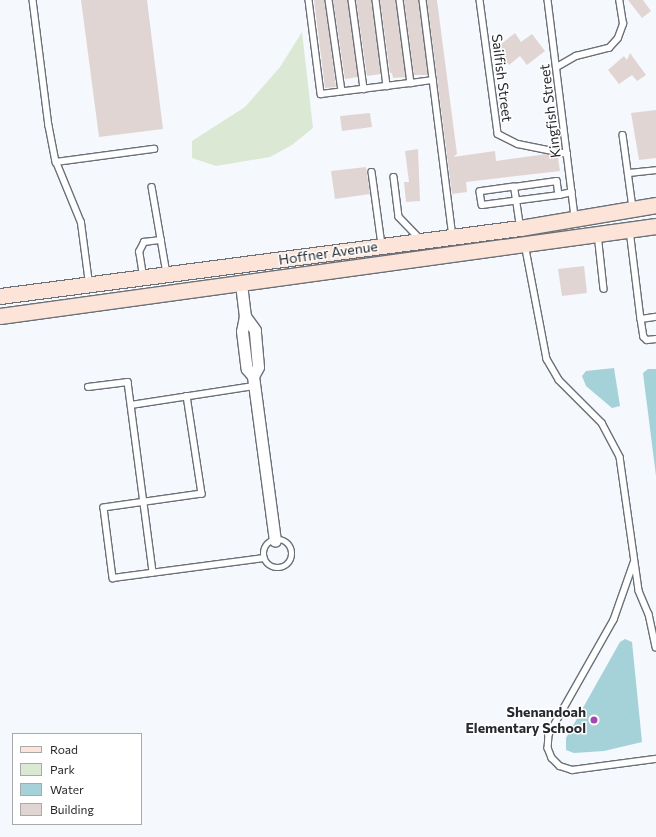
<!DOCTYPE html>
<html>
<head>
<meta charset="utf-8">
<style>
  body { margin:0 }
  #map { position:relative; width:656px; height:837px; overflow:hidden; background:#f5f8fd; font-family:Commissioner,sans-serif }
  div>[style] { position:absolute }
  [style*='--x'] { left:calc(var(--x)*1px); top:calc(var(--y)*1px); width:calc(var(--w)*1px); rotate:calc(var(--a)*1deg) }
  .green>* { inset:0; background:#dbe9d4 }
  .water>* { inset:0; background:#a5d1d9 }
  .building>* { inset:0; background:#e1d5d4 }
  .roads { filter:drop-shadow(1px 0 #6b7078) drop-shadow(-1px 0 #6b7078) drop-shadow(0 1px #6b7078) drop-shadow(0 -1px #6b7078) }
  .lane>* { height:5.5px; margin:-2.75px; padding:0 2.75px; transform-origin:2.75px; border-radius:2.75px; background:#fff }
  .lane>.ring { margin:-2.75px; padding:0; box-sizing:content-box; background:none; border:5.5px solid #fff; border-radius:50% }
  .street>* { height:11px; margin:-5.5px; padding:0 5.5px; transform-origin:5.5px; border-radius:5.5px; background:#fff }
  .secondary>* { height:15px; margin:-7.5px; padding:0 7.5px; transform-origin:7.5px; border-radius:7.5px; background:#fce5d8 }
  .dots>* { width:11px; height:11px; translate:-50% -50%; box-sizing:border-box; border:2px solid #fff; border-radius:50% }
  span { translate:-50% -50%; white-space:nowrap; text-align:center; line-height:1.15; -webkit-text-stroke:3px #fff; paint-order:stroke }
  .street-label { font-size:14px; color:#27292d }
  .poi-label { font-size:14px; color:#27292d; font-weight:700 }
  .right { translate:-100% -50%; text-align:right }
  .legend { position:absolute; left:12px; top:733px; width:130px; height:92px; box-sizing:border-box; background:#fff; border:1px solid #a9a9ab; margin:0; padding:5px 7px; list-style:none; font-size:12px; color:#27292d }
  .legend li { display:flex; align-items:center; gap:8px; height:20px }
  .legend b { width:20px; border:1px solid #a9a9ab }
</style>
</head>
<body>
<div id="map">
  <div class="green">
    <div style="clip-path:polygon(302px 32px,313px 128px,292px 145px,270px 157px,216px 166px,192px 158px,192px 141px,245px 107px,280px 67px)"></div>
  </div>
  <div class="water">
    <div style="clip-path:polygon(614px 368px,620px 406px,612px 408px,586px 386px,582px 376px,586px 371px)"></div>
    <div style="clip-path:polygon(648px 369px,656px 369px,656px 476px,644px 381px,643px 373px)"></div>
    <div style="clip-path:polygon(625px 639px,632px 642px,642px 742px,604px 751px,574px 753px,566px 750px,566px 738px,620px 642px)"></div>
  </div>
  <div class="building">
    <div style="clip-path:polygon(81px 0,147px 0,163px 129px,99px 137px)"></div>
    <div style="clip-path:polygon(314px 0,325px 0,336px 87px,325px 88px)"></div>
    <div style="clip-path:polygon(333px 0,348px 0,358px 77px,345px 79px)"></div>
    <div style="clip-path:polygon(356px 0,372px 0,381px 74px,367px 76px)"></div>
    <div style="clip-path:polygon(380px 0,396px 0,406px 77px,393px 78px,392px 73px,390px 73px)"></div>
    <div style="clip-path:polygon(404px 0,419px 0,428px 75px,414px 75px)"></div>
    <div style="clip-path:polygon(427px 0,437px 0,457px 154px,453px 157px,495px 151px,496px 161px,547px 154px,558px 158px,560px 171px,466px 182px,467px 192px,452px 194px)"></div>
    <div style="clip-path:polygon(628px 0,643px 0,651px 11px,642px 18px)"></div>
    <div style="clip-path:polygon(515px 33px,521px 42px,532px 34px,545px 51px,527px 65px,520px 56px,509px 65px,496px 48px)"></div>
    <div style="clip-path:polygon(630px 53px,646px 75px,637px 81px,632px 75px,619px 84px,608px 70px,624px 56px,627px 60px)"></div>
    <div style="clip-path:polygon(656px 110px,656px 158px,639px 160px,631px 113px)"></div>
    <div style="clip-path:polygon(370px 113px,372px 127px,342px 131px,340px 116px)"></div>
    <div style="clip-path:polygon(418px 149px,420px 201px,406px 202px,404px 182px,409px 182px,405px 151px)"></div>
    <div style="clip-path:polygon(366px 167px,370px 194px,335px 199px,331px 171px)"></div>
    <div style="clip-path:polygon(584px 266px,587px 293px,562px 296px,558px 269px)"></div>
  </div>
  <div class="roads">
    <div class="lane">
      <div style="--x:33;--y:0;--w:127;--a:82.8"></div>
      <div style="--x:49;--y:126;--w:37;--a:79"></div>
      <div style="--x:309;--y:0;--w:95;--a:82.7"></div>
      <div style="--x:321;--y:94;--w:91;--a:-7"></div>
      <div style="--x:329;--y:0;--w:92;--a:81.9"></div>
      <div style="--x:352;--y:0;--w:90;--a:82.3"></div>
      <div style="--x:376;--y:0;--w:87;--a:82.7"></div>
      <div style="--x:400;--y:0;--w:84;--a:82.5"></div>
      <div style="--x:411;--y:83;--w:22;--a:-8"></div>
      <div style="--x:423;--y:0;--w:238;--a:82.8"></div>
      <div style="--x:480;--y:0;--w:135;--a:82.3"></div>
      <div style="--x:498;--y:134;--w:22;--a:27"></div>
      <div style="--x:518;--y:144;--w:50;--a:11.5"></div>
      <div style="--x:548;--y:0;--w:220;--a:82.9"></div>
      <div style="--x:557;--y:67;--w:22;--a:-30"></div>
      <div style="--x:576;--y:56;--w:34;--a:-14"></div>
      <div style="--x:609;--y:48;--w:13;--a:-48"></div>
      <div style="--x:618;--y:38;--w:15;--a:-70"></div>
      <div style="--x:623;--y:24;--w:24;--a:-99"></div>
      <div style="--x:623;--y:135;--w:74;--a:82.2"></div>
      <div style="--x:372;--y:172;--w:74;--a:82.2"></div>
      <div style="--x:629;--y:173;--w:27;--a:-6"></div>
      <div style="--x:394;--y:177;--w:40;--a:82.9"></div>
      <div style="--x:399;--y:217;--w:29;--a:46"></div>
      <div style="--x:152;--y:187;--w:88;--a:80.2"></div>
      <div style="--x:514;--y:187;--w:34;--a:172"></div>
      <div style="--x:480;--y:192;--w:13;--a:81"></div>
      <div style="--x:482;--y:205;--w:78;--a:-7.4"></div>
      <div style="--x:520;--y:227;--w:40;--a:-98.5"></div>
      <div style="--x:514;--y:187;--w:43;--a:-7.9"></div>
      <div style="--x:557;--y:181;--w:14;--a:82"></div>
      <div style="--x:559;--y:195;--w:13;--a:-13"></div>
      <div style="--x:630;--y:230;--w:90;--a:83"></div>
      <div style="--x:641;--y:319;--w:15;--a:-8"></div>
      <div style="--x:598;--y:234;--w:55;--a:83.8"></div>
      <div style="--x:525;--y:244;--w:117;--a:79.2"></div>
      <div style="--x:547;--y:359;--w:24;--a:60"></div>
      <div style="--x:559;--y:380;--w:61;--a:45"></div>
      <div style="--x:602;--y:423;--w:38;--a:62"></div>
      <div style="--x:620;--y:457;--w:135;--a:81.9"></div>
      <div style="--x:639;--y:591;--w:25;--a:67"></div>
      <div style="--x:649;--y:614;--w:34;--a:78"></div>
      <div style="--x:143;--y:276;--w:24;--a:-99"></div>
      <div style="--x:139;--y:252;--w:11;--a:-63"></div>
      <div style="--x:144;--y:242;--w:17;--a:-7"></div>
      <div style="--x:89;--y:284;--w:62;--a:-97.5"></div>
      <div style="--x:81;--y:223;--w:66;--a:-112.3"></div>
      <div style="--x:56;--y:162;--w:99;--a:-7.6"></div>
      <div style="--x:641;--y:319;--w:18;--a:81"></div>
      <div style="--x:644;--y:337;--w:4;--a:45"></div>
      <div style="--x:647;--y:340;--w:9;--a:-6"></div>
      <div style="--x:88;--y:387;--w:40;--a:-7.1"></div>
      <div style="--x:128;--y:382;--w:192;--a:82.5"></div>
      <div style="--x:187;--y:396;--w:99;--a:81.3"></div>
      <div style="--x:202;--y:494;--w:99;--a:171.9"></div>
      <div style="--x:104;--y:508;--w:71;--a:82.7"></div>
      <div style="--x:113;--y:578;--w:152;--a:-7.5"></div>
      <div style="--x:131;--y:405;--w:124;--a:-8.8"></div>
      <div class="ring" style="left:264px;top:540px;width:22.5px;height:22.5px"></div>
      <div style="--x:634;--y:563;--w:60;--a:109.3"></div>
      <div style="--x:614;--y:620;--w:132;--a:119.5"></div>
      <div style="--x:549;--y:735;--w:13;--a:94"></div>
      <div style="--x:548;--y:748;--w:11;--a:68"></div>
      <div style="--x:552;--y:758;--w:11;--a:45"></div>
      <div style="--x:560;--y:766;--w:13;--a:18"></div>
      <div style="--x:572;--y:770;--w:85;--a:-7.5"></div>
    </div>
    <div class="street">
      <div style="--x:241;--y:284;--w:32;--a:83"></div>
      <div style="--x:245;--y:316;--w:15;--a:101"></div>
      <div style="--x:242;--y:331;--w:38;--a:83"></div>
      <div style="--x:247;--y:369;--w:9;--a:49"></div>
      <div style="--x:253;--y:376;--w:10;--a:-61"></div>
      <div style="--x:258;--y:367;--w:37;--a:-95"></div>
      <div style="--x:255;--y:330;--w:17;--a:-126"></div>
      <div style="--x:253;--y:376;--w:166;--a:82.4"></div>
    </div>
    <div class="secondary">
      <div style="--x:0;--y:296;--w:524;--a:-7.45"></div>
      <div style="--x:520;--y:228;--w:138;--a:-9.6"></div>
      <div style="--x:0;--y:316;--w:662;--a:-7.81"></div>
    </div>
  </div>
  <div class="dots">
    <div style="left:594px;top:720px;background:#a646ae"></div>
  </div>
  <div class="street-label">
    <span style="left:502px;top:78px;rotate:83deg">Sailfish Street</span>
    <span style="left:550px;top:111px;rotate:-97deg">Kingfish Street</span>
    <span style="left:328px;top:253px;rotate:-8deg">Hoffner Avenue</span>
  </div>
  <div class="poi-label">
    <span class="right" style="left:586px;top:720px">Shenandoah<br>Elementary School</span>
  </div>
  <ul class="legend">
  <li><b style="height:5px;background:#fce5d8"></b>Road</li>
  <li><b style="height:11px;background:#dbe9d4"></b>Park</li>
  <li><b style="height:11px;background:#a5d1d9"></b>Water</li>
  <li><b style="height:11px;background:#e1d5d4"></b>Building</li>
  </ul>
</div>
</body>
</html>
